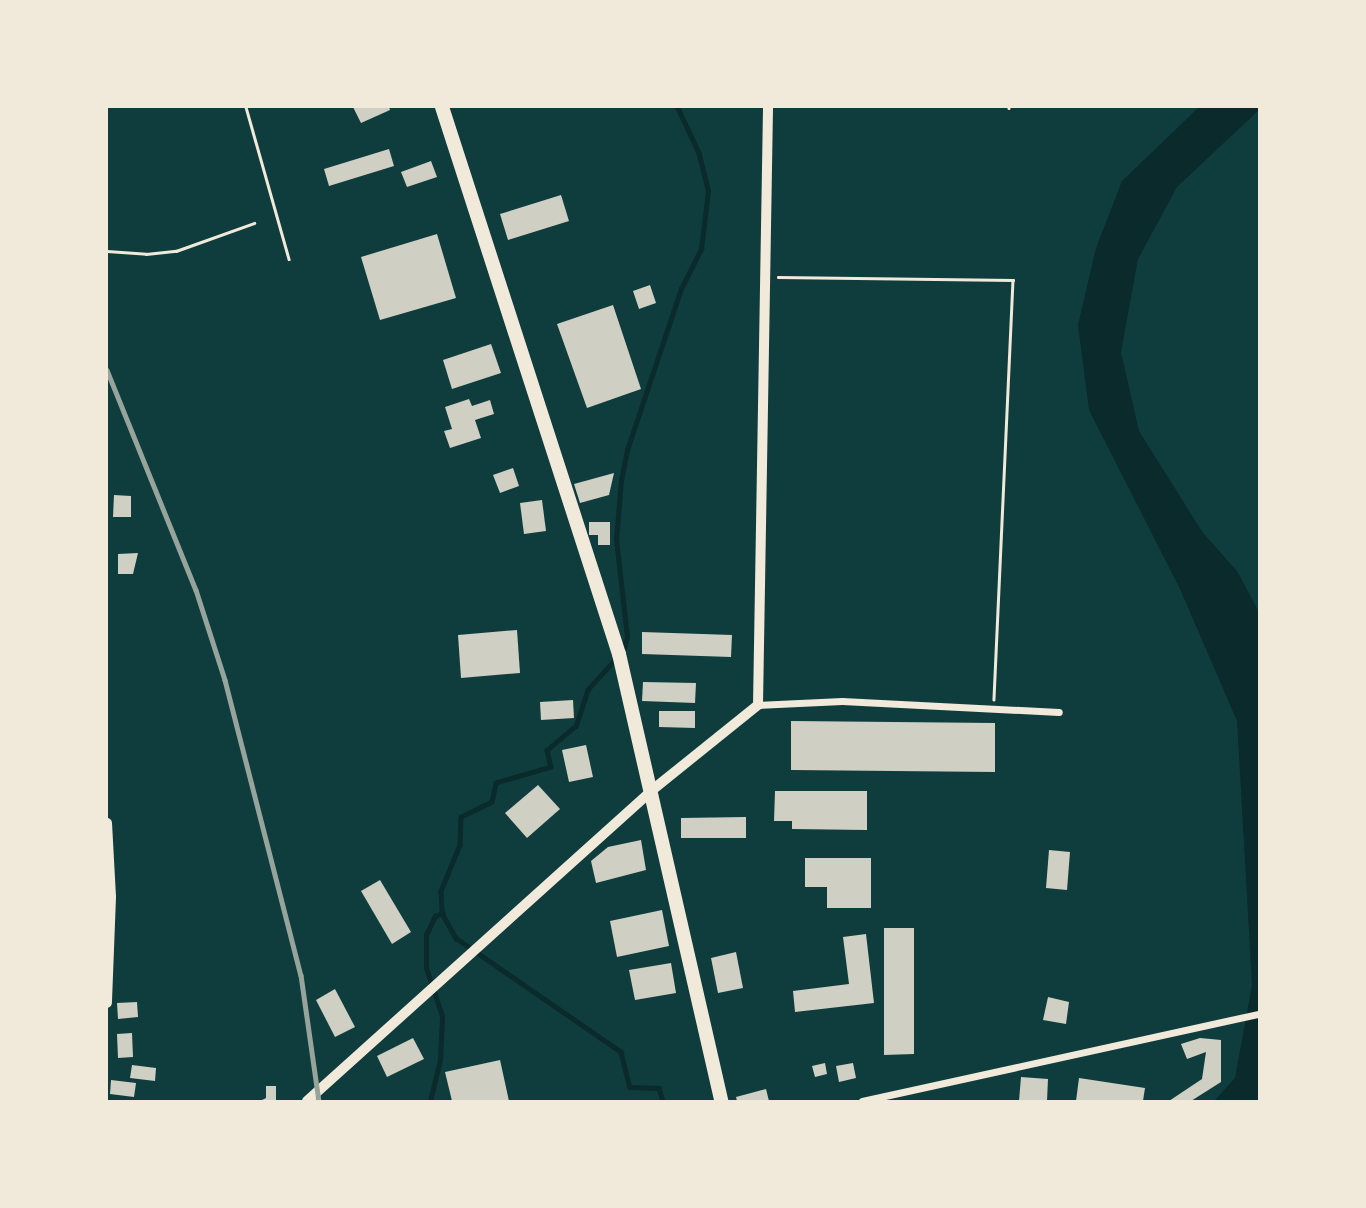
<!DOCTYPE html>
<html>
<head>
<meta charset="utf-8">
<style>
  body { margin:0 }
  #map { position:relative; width:1366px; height:1208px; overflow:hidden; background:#0f3d3e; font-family:"Nunito Sans",sans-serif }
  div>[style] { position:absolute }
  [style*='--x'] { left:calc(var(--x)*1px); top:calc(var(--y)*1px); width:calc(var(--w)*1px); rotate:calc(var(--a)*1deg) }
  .water>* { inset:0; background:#0a2a2b }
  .stream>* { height:4.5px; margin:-2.25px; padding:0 2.25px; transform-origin:2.25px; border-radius:2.25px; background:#0a2a2b }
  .building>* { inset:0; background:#cfcfc3 }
  .path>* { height:2.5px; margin:-1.25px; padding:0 1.25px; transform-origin:1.25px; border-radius:1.25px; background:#f1e9da }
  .minor>* { height:7px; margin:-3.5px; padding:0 3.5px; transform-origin:3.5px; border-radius:3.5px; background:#f1e9da }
  .tertiary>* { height:10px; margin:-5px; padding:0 5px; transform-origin:5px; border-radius:5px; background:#f1e9da }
  .trunk>* { height:14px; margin:-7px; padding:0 7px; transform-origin:7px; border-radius:7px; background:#f1e9da }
  .rail>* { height:4.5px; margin:-2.25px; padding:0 2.25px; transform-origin:2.25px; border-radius:2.25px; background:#97a49c }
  span { translate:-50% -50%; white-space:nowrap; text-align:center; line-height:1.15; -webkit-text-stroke:7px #f1e9da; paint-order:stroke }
  .frame { position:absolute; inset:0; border:108px solid #f1e9da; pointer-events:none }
</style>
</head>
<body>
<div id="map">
  <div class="water">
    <div style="clip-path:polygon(1199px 107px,1259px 107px,1259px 110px,1177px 187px,1138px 259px,1121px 352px,1139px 431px,1203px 533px,1237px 571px,1259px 612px,1259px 1101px,1214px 1101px,1235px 1078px,1252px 985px,1237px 721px,1180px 589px,1089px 410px,1078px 325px,1096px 248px,1122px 181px)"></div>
  </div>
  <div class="stream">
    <div style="--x:623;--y:651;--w:15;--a:-74"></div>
    <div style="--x:627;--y:637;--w:99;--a:-96.4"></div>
    <div style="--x:616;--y:539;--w:58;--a:-85.1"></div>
    <div style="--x:621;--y:481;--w:32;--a:-79"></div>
    <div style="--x:627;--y:450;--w:170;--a:-71.5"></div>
    <div style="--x:681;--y:289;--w:45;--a:-63.4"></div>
    <div style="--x:701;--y:249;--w:58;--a:-83.1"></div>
    <div style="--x:708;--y:191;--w:38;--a:-104"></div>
    <div style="--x:699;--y:154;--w:52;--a:-115.1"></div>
    <div style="--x:615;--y:660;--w:40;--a:132"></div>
    <div style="--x:588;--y:690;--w:38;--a:108"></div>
    <div style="--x:576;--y:726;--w:38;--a:140"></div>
    <div style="--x:547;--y:750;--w:17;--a:77"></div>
    <div style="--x:551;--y:767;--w:57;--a:163.8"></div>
    <div style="--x:496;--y:783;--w:19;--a:102"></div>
    <div style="--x:492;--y:802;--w:34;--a:154"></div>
    <div style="--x:461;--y:817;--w:28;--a:92"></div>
    <div style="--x:460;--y:845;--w:50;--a:112.4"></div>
    <div style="--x:441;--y:891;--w:22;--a:87"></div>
    <div style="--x:442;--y:913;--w:29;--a:61"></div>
    <div style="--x:456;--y:938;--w:201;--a:34.6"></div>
    <div style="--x:621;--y:1052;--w:36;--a:76"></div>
    <div style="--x:630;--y:1087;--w:29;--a:2"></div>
    <div style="--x:659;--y:1088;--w:14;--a:73"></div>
    <div style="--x:430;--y:1101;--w:42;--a:-76.3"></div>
    <div style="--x:440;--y:1060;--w:44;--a:-87.4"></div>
    <div style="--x:442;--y:1016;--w:51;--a:-108.4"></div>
    <div style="--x:426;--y:968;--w:33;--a:-90"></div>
    <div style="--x:426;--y:935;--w:21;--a:-65"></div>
    <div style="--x:435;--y:916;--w:8;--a:-23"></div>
  </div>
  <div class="building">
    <div style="clip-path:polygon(353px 107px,389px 107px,390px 110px,361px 123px)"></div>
    <div style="clip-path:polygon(389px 149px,394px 166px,329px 186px,324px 169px)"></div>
    <div style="clip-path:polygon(431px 161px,437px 177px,407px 187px,401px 172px)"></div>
    <div style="clip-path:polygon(561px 195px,569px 221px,508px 240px,500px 214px)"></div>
    <div style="clip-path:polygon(437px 234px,456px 298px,380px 320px,361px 257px)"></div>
    <div style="clip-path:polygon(650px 285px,656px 303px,639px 309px,633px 291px)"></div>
    <div style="clip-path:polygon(613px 305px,641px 389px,587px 408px,557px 324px)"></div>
    <div style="clip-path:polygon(491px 344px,501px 373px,452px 389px,443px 360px)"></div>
    <div style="clip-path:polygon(469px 399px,472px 406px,490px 400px,494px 414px,475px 420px,481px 438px,450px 448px,444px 431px,452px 429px,445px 407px)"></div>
    <div style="clip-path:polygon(513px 468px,519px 486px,500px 493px,493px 475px)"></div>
    <div style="clip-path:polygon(614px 473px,609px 495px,580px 503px,574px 484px)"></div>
    <div style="clip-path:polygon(114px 495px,131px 496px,131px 517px,113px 517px)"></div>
    <div style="clip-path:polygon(542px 500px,546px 531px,524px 534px,520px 503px)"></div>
    <div style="clip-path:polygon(589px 522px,610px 522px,610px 545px,598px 545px,598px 535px,589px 535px)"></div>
    <div style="clip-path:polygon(138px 553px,133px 574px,118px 574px,118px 554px)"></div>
    <div style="clip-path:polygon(517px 630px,520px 673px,461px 678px,458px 635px)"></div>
    <div style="clip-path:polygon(642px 632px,732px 635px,731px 657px,642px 654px)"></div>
    <div style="clip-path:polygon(643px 682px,696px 683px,695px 703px,642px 701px)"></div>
    <div style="clip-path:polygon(573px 700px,574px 718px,541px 720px,540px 702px)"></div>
    <div style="clip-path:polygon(659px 711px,695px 711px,695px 728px,659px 727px)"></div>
    <div style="clip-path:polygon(791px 721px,995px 723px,995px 772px,791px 770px)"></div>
    <div style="clip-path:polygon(586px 745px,593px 777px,569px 782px,562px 750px)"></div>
    <div style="clip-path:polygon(538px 785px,560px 809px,527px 838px,505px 813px)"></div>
    <div style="clip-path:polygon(775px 791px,867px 791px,867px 830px,792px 829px,792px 821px,774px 821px)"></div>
    <div style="clip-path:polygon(746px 817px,746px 838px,681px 838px,681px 818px)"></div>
    <div style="clip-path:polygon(641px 840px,646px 870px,596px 883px,591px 861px,608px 847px)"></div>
    <div style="clip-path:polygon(1049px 850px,1070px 852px,1067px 890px,1046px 888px)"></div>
    <div style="clip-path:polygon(805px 858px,871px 858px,871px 908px,827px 908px,827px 887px,805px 887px)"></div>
    <div style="clip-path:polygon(380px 880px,411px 932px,392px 944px,361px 891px)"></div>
    <div style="clip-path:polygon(662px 910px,669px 946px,617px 957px,610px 921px)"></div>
    <div style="clip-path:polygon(884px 928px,914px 928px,914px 1054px,884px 1055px)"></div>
    <div style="clip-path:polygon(866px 934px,874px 1003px,795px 1012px,793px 991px,849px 984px,843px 937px)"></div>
    <div style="clip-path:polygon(736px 952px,743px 988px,718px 993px,711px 958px)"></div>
    <div style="clip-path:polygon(671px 963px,676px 993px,635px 1000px,629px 970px)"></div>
    <div style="clip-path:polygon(335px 989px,355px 1027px,335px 1037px,316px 1000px)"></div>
    <div style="clip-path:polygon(1048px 997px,1069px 1002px,1066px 1024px,1043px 1020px)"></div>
    <div style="clip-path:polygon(137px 1002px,138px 1017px,118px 1019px,117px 1003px)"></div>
    <div style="clip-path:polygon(132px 1033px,133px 1057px,118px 1058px,117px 1034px)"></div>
    <div style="clip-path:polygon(413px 1038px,424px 1059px,387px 1077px,377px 1056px)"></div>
    <div style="clip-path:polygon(1200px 1038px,1221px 1040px,1221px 1082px,1191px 1101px,1169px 1101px,1202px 1079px,1206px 1052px,1187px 1059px,1181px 1044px)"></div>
    <div style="clip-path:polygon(500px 1060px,509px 1101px,452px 1101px,445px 1072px)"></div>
    <div style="clip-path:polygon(825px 1063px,827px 1074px,815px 1077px,812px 1066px)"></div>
    <div style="clip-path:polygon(853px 1063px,856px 1078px,839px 1082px,836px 1066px)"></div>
    <div style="clip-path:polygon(132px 1065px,156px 1068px,155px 1081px,130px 1078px)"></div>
    <div style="clip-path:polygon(1021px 1077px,1048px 1079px,1047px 1101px,1019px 1101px)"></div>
    <div style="clip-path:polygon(1079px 1078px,1145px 1088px,1143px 1101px,1076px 1101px)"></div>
    <div style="clip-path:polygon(111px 1080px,136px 1083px,134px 1097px,110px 1094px)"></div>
    <div style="clip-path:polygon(266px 1086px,276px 1086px,276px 1101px,260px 1101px,266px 1098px)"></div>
    <div style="clip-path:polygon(766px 1089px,769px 1101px,737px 1101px,736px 1097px)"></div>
  </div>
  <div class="path">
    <div style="--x:246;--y:107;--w:158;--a:74.2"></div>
    <div style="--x:1009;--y:107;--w:1;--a:90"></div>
    <div style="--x:107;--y:251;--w:39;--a:4"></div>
    <div style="--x:146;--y:254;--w:30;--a:-6"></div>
    <div style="--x:176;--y:251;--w:83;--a:-19.7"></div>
    <div style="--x:778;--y:277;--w:235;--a:0.7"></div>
    <div style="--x:1013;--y:280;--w:420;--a:92.6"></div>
  </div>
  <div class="minor">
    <div style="--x:758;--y:705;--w:84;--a:-2.7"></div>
    <div style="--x:842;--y:701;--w:217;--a:2.9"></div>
    <div style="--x:862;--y:1101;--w:406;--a:-12.4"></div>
  </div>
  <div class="tertiary">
    <div style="--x:107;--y:823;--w:74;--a:86.9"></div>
    <div style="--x:111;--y:897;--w:106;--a:92.2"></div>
    <div style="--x:307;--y:1101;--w:463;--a:-42"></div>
    <div style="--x:651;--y:791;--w:137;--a:-38.8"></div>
    <div style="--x:758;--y:705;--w:598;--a:-89.04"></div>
  </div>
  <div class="trunk">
    <div style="--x:442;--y:107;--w:575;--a:72.07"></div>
    <div style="--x:619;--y:654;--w:458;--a:77.1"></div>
  </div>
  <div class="rail">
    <div style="--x:107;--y:370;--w:237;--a:68"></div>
    <div style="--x:196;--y:590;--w:95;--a:72.1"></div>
    <div style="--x:225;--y:680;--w:305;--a:75.6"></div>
    <div style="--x:301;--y:975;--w:127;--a:81.9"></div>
  </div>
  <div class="frame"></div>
</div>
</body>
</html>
